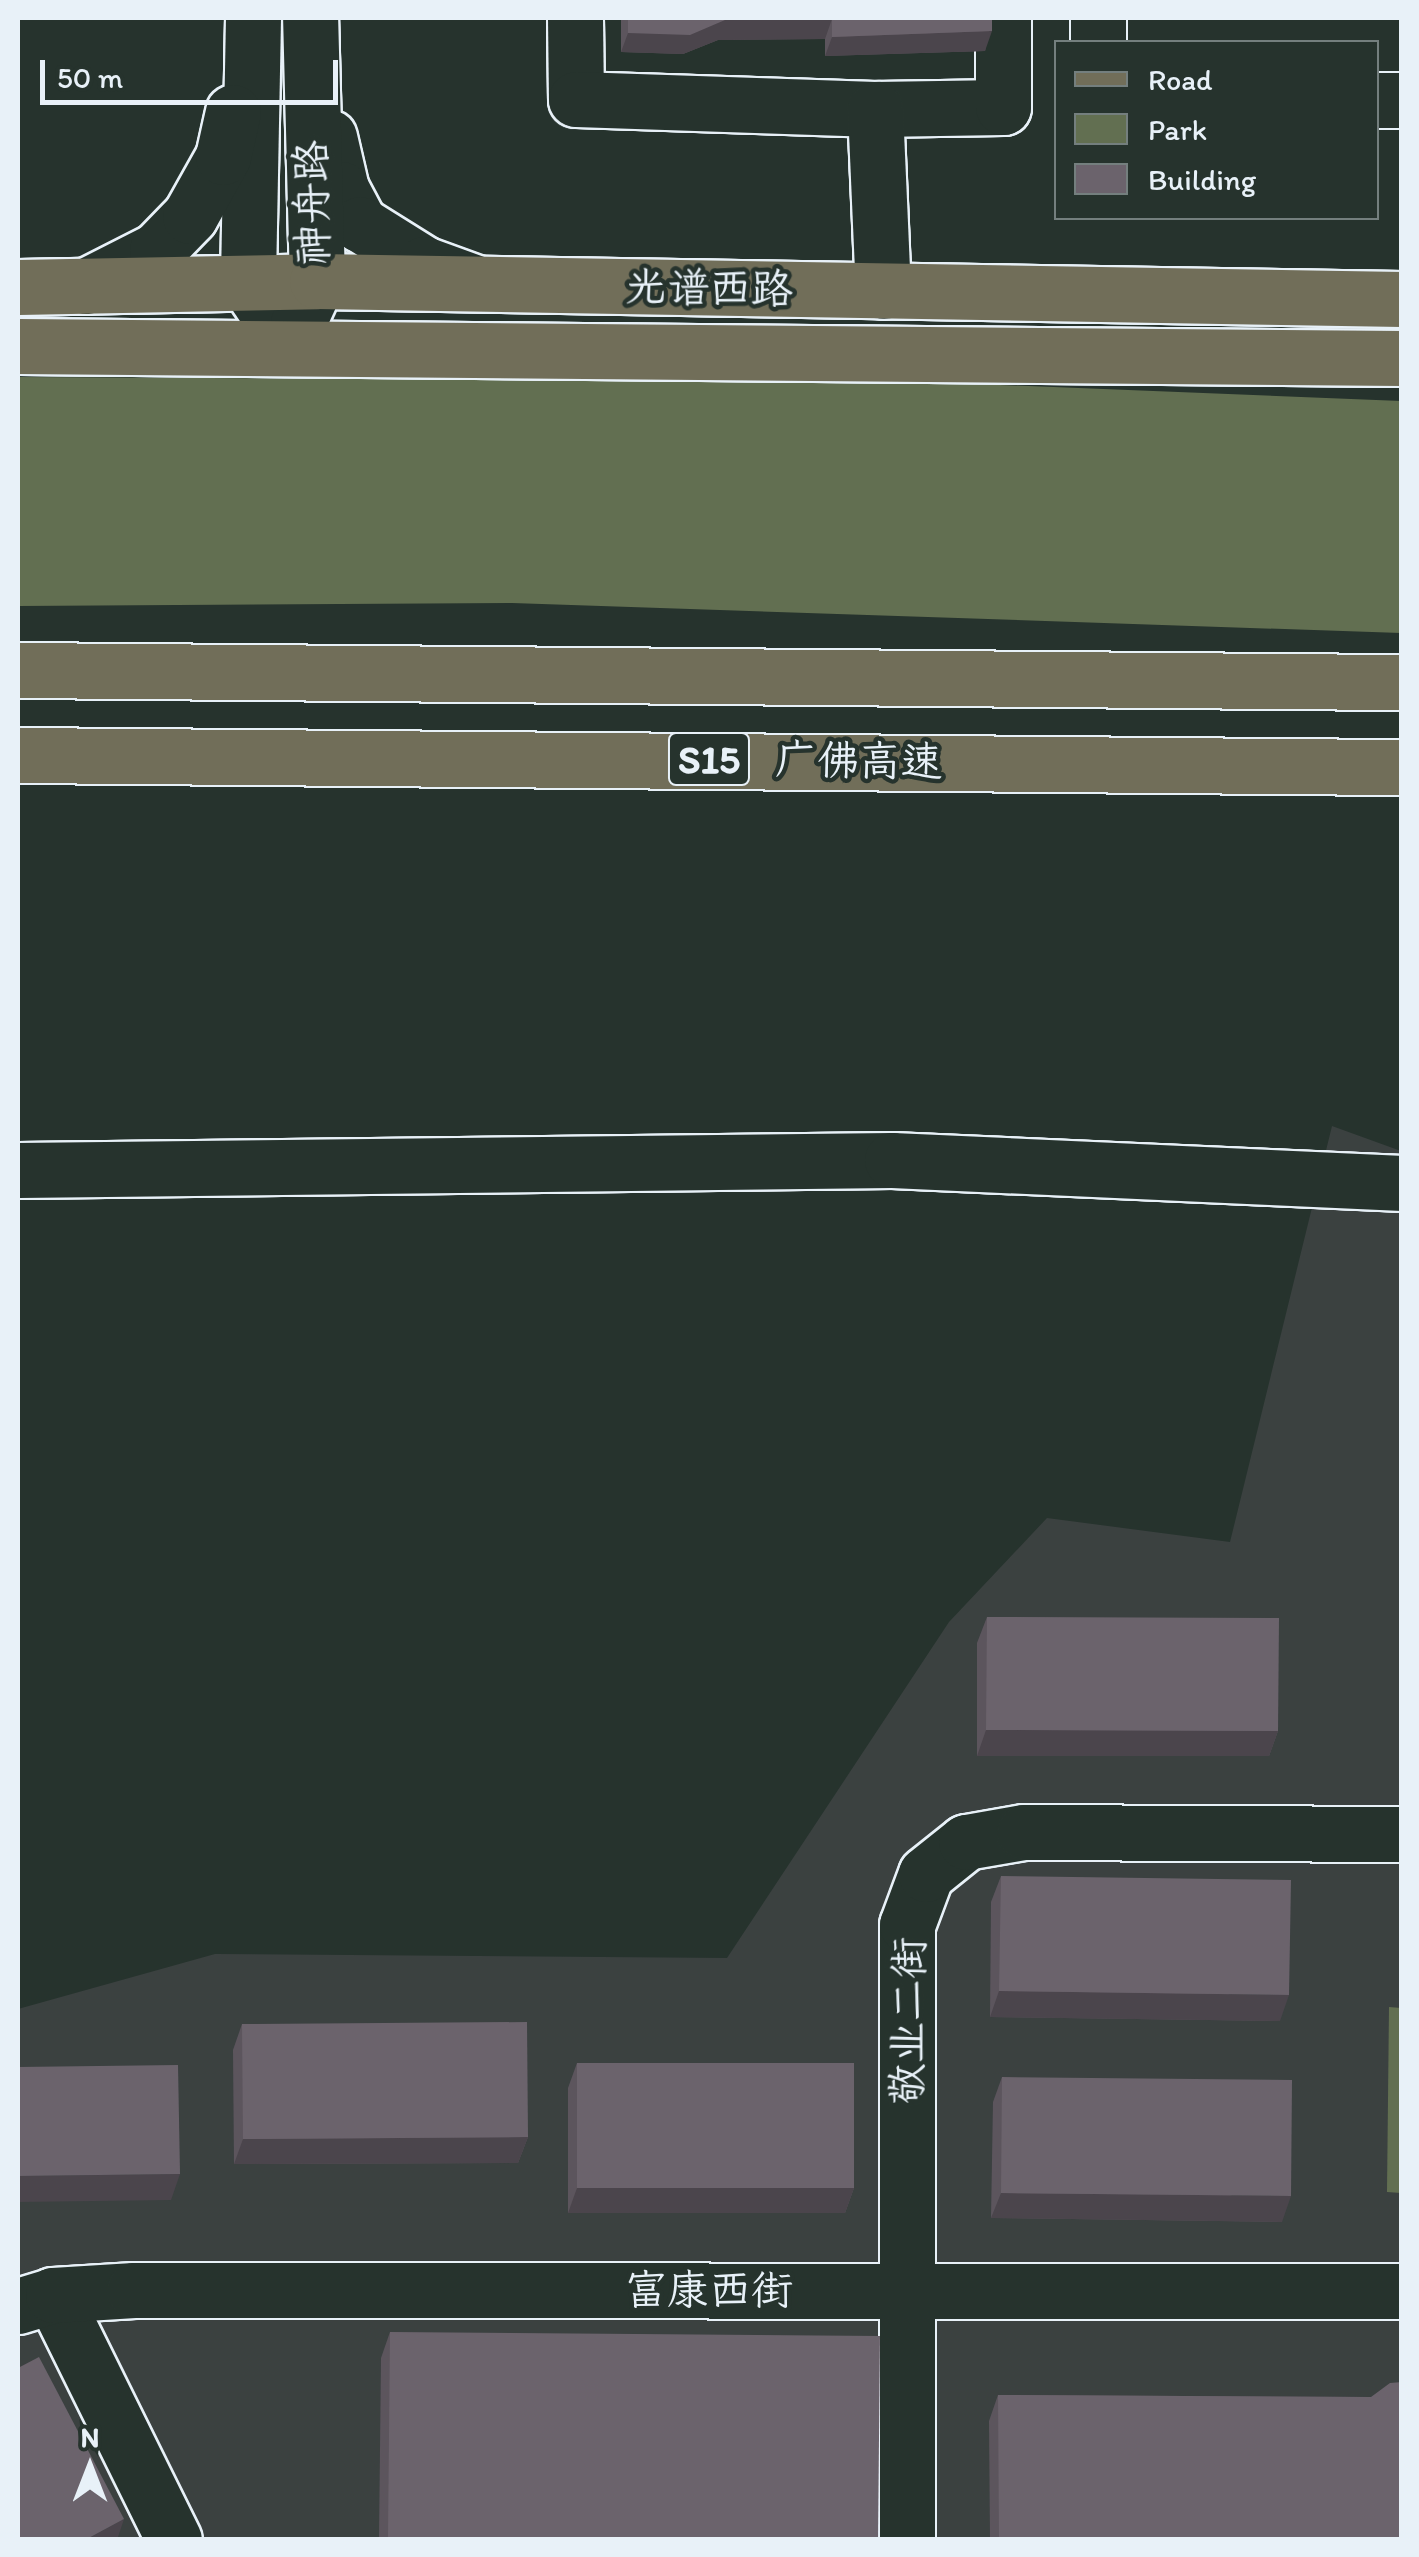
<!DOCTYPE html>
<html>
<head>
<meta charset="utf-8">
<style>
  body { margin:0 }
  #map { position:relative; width:1419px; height:2557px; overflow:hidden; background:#26332d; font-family:Itim,"LXGW WenKai TC",sans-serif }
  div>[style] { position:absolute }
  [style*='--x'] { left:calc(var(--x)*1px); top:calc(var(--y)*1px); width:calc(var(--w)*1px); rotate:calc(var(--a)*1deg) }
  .built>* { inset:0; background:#3b4140 }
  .green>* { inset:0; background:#626f51 }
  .roads { filter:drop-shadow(2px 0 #e8f1f8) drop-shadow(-2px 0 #e8f1f8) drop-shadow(0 2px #e8f1f8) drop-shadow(0 -2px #e8f1f8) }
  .minor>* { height:55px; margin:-27.5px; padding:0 27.5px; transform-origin:27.5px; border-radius:27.5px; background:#26332d }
  .major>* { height:55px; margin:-27.5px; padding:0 27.5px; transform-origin:27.5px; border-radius:27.5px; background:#716e59 }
  .highway>* { height:55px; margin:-27.5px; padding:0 27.5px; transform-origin:27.5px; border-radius:27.5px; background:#716e59 }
  .wall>* { inset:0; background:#5c555d }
  .shaded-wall>* { inset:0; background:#4b454c }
  .building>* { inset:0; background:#6b636c }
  span { translate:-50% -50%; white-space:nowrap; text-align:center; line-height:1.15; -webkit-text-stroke:9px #26332d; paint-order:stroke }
  .shield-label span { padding:2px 8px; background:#26332d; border:2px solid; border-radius:8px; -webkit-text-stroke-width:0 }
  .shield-label { font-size:40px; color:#e8f1f8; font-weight:700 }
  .street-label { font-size:42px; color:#e8f1f8 }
  .frame { position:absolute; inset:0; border:20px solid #e8f1f8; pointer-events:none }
  .legend { position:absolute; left:1054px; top:40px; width:325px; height:180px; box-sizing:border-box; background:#26332d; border:2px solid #747f7e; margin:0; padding:12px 18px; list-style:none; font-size:30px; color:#e8f1f8 }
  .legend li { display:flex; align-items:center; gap:20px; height:50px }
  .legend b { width:50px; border:2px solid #747f7e }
  .north { position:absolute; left:40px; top:2417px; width:100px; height:100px; -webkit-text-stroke:8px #26332d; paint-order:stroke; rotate:0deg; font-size:28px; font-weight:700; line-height:40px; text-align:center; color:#e8f1f8 }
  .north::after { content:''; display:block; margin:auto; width:35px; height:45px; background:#e8f1f8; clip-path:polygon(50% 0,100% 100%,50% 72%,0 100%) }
  .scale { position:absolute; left:40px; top:60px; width:298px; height:45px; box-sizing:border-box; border:5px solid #e8f1f8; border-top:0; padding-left:12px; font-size:30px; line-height:35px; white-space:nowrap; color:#e8f1f8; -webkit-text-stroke:8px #26332d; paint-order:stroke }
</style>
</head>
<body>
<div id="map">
  <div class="built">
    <div style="clip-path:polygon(1332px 1126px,1401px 1151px,1401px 2539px,18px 2540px,18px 2009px,215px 1954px,727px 1958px,949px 1622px,1047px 1518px,1230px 1542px)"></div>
  </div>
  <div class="green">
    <div style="clip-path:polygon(18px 377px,927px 382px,1401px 401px,1401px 633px,512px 603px,18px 606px)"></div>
    <div style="clip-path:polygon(1389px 2007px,1401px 2008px,1401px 2193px,1387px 2192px)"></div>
  </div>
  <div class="roads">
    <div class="minor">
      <div style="--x:253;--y:18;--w:266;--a:91.1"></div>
      <div style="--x:248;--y:284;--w:73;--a:56.1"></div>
      <div style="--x:575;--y:18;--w:81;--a:89.3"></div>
      <div style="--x:576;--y:99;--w:299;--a:1.9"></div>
      <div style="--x:875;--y:109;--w:128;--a:-0.9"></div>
      <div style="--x:1003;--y:107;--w:89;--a:-90"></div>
      <div style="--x:1098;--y:42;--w:24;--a:-90"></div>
      <div style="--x:1376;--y:100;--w:26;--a:0"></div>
      <div style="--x:875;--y:109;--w:182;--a:87.5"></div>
      <div style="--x:329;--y:137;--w:53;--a:77"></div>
      <div style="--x:341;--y:189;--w:40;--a:62"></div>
      <div style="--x:360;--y:224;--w:75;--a:32"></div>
      <div style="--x:424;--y:264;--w:55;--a:20.1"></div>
      <div style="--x:86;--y:286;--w:80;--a:-26.9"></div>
      <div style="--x:157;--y:250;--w:47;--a:-45.9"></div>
      <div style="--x:190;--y:216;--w:68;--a:-60.8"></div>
      <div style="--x:223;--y:157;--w:46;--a:-77.5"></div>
      <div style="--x:298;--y:323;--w:46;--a:-65.7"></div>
      <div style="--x:317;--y:281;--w:263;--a:-91.5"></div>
      <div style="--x:18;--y:1170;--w:874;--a:-0.66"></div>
      <div style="--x:892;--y:1160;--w:511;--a:2.58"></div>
      <div style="--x:53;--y:2295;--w:273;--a:63.7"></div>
      <div style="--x:18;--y:2306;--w:37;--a:-17"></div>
      <div style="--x:53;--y:2295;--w:81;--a:-3.5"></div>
      <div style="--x:134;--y:2290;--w:1268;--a:0.05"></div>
      <div style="--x:907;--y:2540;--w:615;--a:-90"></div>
      <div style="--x:907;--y:1925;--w:54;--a:-69.6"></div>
      <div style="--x:926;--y:1874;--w:51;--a:-38.7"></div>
      <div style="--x:966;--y:1842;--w:59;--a:-9.8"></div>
      <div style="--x:1024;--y:1832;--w:378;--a:0.3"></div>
    </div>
    <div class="major">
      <div style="--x:18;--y:287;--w:299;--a:-1.1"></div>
      <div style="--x:317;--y:281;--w:1085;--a:0.95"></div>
      <div style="--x:18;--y:346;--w:1384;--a:0.5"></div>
    </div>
    <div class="highway">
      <div style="--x:18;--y:670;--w:1384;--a:0.5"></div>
      <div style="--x:18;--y:755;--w:1384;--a:0.5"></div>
    </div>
  </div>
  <div class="wall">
    <div style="clip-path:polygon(621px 18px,992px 18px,985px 51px,825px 56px,825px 39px,718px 40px,683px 54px,621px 52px)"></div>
    <div style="clip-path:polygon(987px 1617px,1278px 1731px,1269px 1756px,977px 1756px,977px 1643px)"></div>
    <div style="clip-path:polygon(1001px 1876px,1280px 2021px,990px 2017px,991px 1902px)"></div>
    <div style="clip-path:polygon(242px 2024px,528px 2137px,518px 2163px,234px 2164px,233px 2050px)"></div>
    <div style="clip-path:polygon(577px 2063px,854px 2188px,845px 2213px,568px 2213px,568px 2088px)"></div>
    <div style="clip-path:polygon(1002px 2077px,1282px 2222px,991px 2218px,993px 2102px)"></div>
    <div style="clip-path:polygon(390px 2332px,878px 2540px,379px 2540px,381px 2358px)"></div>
    <div style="clip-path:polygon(998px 2395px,1371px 2397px,1402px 2540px,990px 2540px,989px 2421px)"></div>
  </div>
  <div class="shaded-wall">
    <div style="clip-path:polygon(832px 19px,825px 39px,718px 40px,683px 54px,621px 52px,628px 33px,725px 20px)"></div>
    <div style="clip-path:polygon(992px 31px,985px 51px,825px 56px,832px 37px)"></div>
    <div style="clip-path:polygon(986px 1730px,1278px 1731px,1269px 1756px,977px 1756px)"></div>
    <div style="clip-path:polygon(999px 1991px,1289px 1995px,1280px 2021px,990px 2017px)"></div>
    <div style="clip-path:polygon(528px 2137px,518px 2163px,234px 2164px,243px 2139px)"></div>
    <div style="clip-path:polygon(180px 2174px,171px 2200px,18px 2202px,18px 2176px)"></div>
    <div style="clip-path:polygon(577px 2188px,854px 2188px,845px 2213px,568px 2213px)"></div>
    <div style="clip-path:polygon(1001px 2193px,1291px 2196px,1282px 2222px,991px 2218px)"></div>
    <div style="clip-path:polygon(124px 2519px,117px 2540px,85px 2540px)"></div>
  </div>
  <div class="building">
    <div style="clip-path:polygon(628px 18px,992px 18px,992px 31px,832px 37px,832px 19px,725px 20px,690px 35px,628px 33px)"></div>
    <div style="clip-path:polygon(987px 1617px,1279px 1618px,1278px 1731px,986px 1730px)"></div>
    <div style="clip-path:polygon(1001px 1876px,1291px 1880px,1289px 1995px,999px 1991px)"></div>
    <div style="clip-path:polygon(527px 2022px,528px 2137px,243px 2139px,242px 2024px)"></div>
    <div style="clip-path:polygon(577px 2063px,854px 2063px,854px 2188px,577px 2188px)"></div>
    <div style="clip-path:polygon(178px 2065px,180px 2174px,18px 2176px,18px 2067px)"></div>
    <div style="clip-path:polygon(1002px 2077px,1292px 2080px,1291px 2196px,1001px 2193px)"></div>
    <div style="clip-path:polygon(390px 2332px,880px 2336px,878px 2540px,388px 2540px)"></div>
    <div style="clip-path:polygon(39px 2357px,124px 2519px,85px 2540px,18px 2540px,18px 2368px)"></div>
    <div style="clip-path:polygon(1402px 2382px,1402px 2540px,999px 2540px,998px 2395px,1371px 2397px,1390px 2383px)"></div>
  </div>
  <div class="shield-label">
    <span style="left:709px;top:759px">S15</span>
  </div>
  <div class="street-label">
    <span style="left:312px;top:203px;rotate:-91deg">神舟路</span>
    <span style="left:709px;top:288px;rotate:1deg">光谱西路</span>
    <span style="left:859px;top:761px;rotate:1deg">广佛高速</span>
    <span style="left:908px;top:2021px;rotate:-89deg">敬业二街</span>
    <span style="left:709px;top:2290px">富康西街</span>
  </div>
  <div class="frame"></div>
  <ul class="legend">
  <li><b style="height:12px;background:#716e59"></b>Road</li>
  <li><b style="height:28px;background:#626f51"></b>Park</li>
  <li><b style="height:28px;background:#6b636c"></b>Building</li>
  </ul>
  <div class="north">N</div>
  <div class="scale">50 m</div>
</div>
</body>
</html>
